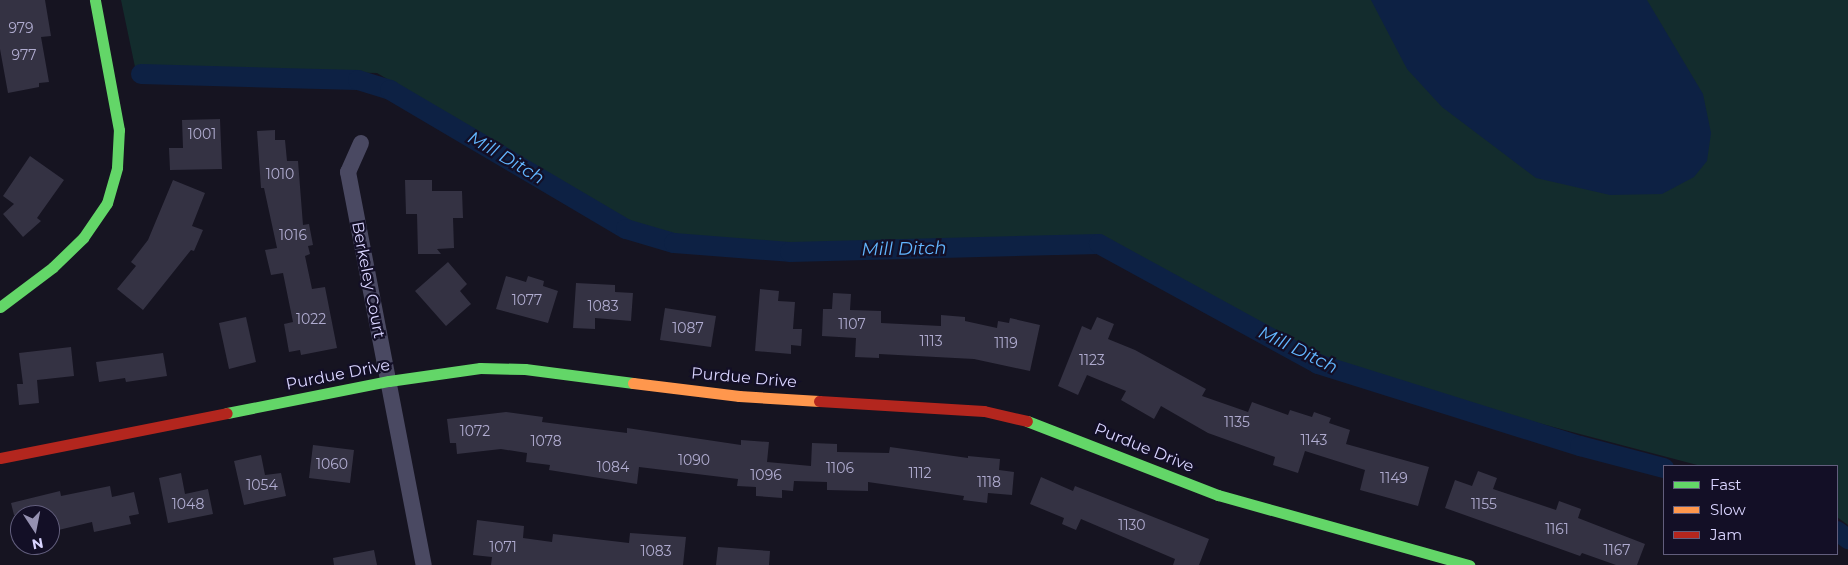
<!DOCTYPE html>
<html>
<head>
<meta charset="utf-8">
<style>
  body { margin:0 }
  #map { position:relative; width:1848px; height:565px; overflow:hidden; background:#161421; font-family:Montserrat,sans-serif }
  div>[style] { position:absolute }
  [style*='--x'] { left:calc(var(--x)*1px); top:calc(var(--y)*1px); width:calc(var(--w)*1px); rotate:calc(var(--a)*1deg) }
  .green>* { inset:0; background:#132c2d }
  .water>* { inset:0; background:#0d2144 }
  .canal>* { height:20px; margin:-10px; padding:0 10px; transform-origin:10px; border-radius:10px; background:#0d2144 }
  .building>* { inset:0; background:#343243 }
  .street>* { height:16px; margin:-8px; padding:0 8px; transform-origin:8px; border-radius:8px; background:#4a4962 }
  .fast>* { height:11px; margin:-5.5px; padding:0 5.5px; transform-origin:5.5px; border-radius:5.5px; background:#63d668 }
  .slow>* { height:11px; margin:-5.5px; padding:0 5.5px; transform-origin:5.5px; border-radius:5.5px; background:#ff974d }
  .jam>* { height:11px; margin:-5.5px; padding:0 5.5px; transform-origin:5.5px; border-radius:5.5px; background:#b3261e }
  span { translate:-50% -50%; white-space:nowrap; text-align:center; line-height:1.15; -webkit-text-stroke:4.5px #130f26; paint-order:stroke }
  .number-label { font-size:14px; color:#b0acd0 }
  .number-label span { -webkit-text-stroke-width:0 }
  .street-label { font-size:16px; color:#d9d4ff }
  .water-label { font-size:18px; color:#62b6ff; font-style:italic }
  .legend { position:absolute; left:1663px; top:465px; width:175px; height:90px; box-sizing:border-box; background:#130f26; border:1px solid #625e7d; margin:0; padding:6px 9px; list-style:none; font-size:15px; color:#d9d4ff }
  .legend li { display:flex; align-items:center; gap:10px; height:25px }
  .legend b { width:25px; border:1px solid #625e7d }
  .north { position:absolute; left:10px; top:505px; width:50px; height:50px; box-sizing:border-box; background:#130f26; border:1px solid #625e7d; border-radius:50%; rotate:169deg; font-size:14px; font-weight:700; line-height:20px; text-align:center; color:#d9d4ff }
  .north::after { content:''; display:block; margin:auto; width:18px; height:22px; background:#9591b1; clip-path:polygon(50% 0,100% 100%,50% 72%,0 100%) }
</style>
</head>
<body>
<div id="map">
  <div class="green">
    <div style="clip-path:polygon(121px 0,1848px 0,1848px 525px,1837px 517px,1837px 466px,1701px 466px,1440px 397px,1301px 349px,1093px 235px,785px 248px,676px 237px,636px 226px,377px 73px,135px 67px)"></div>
  </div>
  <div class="water">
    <div style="clip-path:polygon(1371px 0,1647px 0,1703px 94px,1711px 133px,1707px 161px,1694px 177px,1662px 194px,1610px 195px,1536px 178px,1442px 107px,1407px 69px)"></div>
  </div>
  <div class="canal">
    <div style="--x:141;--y:74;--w:217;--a:1.6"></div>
    <div style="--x:358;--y:80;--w:34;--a:17"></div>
    <div style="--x:390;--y:90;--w:274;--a:30.5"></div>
    <div style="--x:626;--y:229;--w:50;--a:16.3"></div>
    <div style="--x:674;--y:243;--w:116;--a:4.4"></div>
    <div style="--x:790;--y:252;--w:309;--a:-1.5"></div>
    <div style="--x:1099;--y:244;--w:250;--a:28.7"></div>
    <div style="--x:1318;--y:364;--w:275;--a:17.4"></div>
    <div style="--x:1580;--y:446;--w:87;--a:14.7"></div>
    <div style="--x:1837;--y:531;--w:14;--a:36"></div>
  </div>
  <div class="building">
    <div style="clip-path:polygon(0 0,45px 0,51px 36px,41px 37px,49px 82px,39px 83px,39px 87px,8px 93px,0 49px)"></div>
    <div style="clip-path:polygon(220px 119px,222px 169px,170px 170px,169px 148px,183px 148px,182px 120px)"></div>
    <div style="clip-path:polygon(275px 130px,275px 140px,285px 140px,287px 161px,298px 161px,303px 225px,309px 224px,313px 245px,308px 246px,310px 254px,305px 256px,312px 289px,325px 287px,337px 348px,301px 355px,300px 350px,289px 352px,284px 324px,293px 322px,283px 273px,271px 275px,265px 250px,277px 248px,264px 188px,261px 188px,257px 131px)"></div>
    <div style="clip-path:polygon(30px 156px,64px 180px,37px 218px,41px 221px,23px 237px,3px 214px,14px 204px,3px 196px)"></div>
    <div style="clip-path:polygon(173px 180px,205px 193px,192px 226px,203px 230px,194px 251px,191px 250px,143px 310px,117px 289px,136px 266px,131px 262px,148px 240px)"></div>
    <div style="clip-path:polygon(405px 180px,432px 180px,432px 191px,462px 191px,463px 218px,453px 218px,454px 248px,437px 249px,441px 254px,418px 254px,417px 214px,406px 214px)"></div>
    <div style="clip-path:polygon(448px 262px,467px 284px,460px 291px,471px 304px,446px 326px,415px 291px)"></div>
    <div style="clip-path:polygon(506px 276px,526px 282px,528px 276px,544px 281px,543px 286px,558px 291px,548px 323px,496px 309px)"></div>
    <div style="clip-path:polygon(576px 283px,615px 285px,615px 292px,633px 293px,631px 321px,595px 318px,595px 329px,573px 328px)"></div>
    <div style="clip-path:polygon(760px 289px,779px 291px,778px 301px,795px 302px,793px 329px,802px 329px,801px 346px,791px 345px,791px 354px,755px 351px)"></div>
    <div style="clip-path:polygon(833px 293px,851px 294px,850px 310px,881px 311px,881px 323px,941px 326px,941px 315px,965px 317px,965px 321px,997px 328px,998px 321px,1009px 323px,1010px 318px,1040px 325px,1030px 371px,974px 359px,879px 354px,879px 358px,855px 357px,856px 338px,822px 336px,823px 309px,832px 309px)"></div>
    <div style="clip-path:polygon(665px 308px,716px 316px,711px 347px,660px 340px)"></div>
    <div style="clip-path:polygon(246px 317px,256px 362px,229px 369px,219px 323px)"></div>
    <div style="clip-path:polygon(1097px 317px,1114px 324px,1108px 339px,1135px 350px,1206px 389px,1202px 396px,1248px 412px,1252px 402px,1288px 415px,1290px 410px,1312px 417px,1314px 412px,1331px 418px,1329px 423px,1350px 430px,1346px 444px,1429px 467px,1418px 506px,1360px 490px,1365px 470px,1305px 451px,1298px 473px,1273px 465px,1275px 457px,1208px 433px,1161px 406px,1154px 419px,1121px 400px,1126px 391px,1087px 375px,1078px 395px,1058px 386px,1082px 326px,1091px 330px)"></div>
    <div style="clip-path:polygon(71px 347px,74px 376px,37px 380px,39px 403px,19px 405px,17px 384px,23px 384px,19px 353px)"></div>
    <div style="clip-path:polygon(163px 353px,167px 376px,126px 382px,125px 378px,99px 382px,96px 362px)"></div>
    <div style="clip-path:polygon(506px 412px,543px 417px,542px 422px,627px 433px,627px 428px,741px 445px,741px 440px,769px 442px,767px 462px,811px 466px,812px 443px,837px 444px,837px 452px,889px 453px,890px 447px,968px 458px,968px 456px,1000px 459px,999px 470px,1014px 472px,1012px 495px,988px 493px,987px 503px,963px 500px,964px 496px,868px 482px,868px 491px,827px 490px,827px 482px,794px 481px,793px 491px,782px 490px,782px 498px,756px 496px,756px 487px,737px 486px,738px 479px,639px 467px,637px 484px,549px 470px,550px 465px,526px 462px,527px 453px,501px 449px,457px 454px,456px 443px,450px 443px,447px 419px)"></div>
    <div style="clip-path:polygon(313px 445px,354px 450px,350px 483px,309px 478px)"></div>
    <div style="clip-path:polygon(261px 455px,265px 475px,281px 473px,286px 496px,244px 505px,234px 461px)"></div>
    <div style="clip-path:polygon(1478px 471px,1497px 478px,1493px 489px,1556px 510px,1559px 501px,1581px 509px,1578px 518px,1645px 544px,1637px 565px,1616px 565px,1582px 553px,1580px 556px,1445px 508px,1455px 480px,1472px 486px)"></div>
    <div style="clip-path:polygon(181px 473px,185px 494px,208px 489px,213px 514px,168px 523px,159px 478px)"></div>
    <div style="clip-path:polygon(1041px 477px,1073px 491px,1075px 486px,1209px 539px,1199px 565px,1173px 565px,1175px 559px,1081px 519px,1076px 530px,1062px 524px,1064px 518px,1030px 504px)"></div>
    <div style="clip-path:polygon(110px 486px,112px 497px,134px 492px,139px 514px,129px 516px,131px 524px,94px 532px,92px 522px,50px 532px,50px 515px,14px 515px,11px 503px,60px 491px,61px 496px)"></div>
    <div style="clip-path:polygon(477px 520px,524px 526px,523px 538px,552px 542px,553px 534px,629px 543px,630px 533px,686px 537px,683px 565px,491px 565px,492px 557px,473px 555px)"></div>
    <div style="clip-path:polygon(718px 547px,770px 551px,769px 565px,716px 565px)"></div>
    <div style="clip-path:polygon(374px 550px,377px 565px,334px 565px,333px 558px)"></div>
  </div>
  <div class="street">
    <div style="--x:361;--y:143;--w:32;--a:114"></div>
    <div style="--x:348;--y:172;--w:400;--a:79.1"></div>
  </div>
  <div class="fast">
    <div style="--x:0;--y:307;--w:66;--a:-37"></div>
    <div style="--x:53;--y:267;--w:42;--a:-44"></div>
    <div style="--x:83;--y:238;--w:42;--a:-55.6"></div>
    <div style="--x:107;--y:203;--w:37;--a:-74"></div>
    <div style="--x:117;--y:167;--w:37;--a:-87"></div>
    <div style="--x:119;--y:130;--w:132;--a:-100.5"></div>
    <div style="--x:227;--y:413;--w:165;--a:-11.2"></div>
    <div style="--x:389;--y:381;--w:92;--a:-8.1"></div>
    <div style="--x:480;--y:368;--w:45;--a:1.3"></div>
    <div style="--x:525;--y:369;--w:109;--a:7.4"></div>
    <div style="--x:1027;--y:421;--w:205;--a:21.2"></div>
    <div style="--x:1218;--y:495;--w:261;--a:15.6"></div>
  </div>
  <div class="slow">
    <div style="--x:633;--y:383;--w:107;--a:7"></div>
    <div style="--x:739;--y:396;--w:80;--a:3.6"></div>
  </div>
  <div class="jam">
    <div style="--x:819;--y:401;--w:165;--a:3.5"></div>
    <div style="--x:984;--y:411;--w:44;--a:13.1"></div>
    <div style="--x:0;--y:458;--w:231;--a:-11.2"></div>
  </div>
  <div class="number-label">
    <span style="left:21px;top:28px">979</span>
    <span style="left:24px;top:55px">977</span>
    <span style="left:202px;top:134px">1001</span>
    <span style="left:280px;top:174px">1010</span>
    <span style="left:293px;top:235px">1016</span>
    <span style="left:527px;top:300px">1077</span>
    <span style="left:603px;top:306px">1083</span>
    <span style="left:311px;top:319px">1022</span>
    <span style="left:852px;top:324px">1107</span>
    <span style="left:688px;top:328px">1087</span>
    <span style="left:931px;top:341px">1113</span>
    <span style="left:1006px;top:343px">1119</span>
    <span style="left:1092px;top:360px">1123</span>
    <span style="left:1237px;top:422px">1135</span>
    <span style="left:475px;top:431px">1072</span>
    <span style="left:1314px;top:440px">1143</span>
    <span style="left:546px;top:441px">1078</span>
    <span style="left:694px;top:460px">1090</span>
    <span style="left:332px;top:464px">1060</span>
    <span style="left:613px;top:467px">1084</span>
    <span style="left:840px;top:468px">1106</span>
    <span style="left:920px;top:473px">1112</span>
    <span style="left:766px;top:475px">1096</span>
    <span style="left:1394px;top:478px">1149</span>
    <span style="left:989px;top:482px">1118</span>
    <span style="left:262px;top:485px">1054</span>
    <span style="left:188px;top:504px">1048</span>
    <span style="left:1484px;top:504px">1155</span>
    <span style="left:1132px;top:525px">1130</span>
    <span style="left:1557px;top:529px">1161</span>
    <span style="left:503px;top:547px">1071</span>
    <span style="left:1617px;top:550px">1167</span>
    <span style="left:656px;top:551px">1083</span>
  </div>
  <div class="street-label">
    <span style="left:368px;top:280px;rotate:79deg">Berkeley Court</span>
    <span style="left:338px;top:375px;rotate:-11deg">Purdue Drive</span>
    <span style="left:744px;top:378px;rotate:5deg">Purdue Drive</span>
    <span style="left:1144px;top:448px;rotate:22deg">Purdue Drive</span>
  </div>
  <div class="water-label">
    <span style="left:506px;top:158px;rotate:31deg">Mill Ditch</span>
    <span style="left:904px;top:249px;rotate:-1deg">Mill Ditch</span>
    <span style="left:1298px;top:350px;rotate:26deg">Mill Ditch</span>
  </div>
  <ul class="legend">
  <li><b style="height:6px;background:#63d668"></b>Fast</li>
  <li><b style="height:6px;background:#ff974d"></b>Slow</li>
  <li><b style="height:6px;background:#b3261e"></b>Jam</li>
  </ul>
  <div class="north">N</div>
</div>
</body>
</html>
